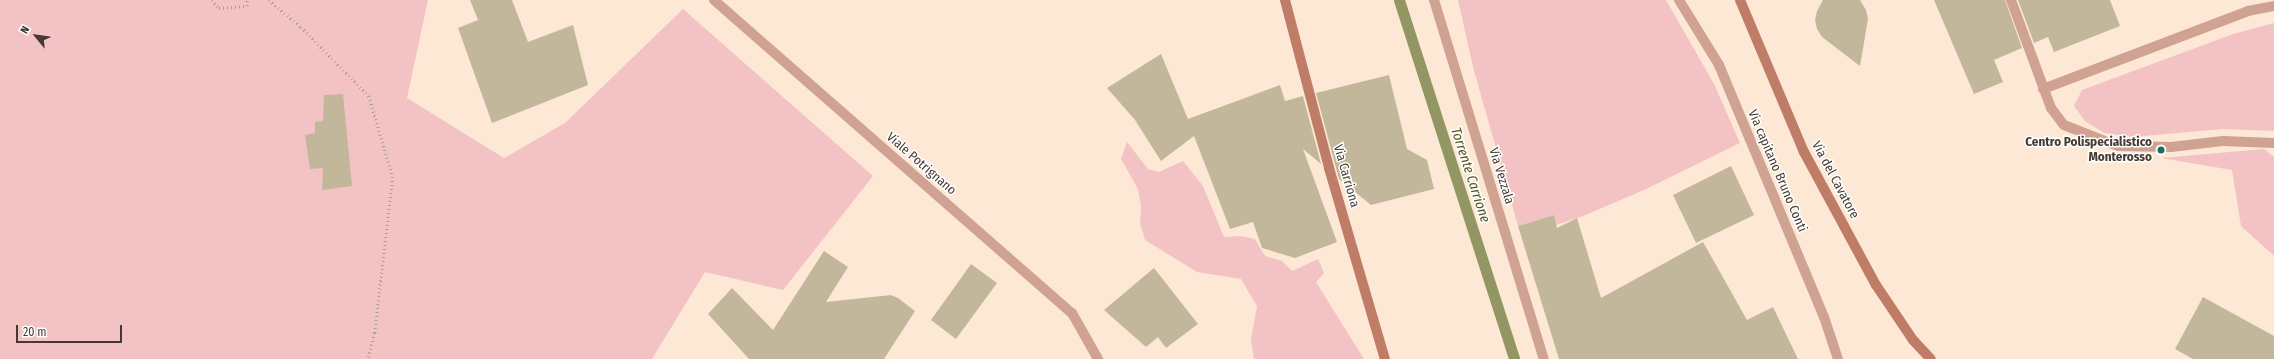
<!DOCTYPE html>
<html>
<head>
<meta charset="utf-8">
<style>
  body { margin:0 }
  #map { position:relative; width:2274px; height:359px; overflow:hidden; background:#fde8d6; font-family:"Fira Sans Condensed",sans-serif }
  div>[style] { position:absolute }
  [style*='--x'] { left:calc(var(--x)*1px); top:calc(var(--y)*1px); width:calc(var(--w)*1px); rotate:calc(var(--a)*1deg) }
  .green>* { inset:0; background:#f2c2c4 }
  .stream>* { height:11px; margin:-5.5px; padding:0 5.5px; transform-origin:5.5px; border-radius:5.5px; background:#929662 }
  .building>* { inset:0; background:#c3b79b }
  .path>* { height:2.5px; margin-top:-1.25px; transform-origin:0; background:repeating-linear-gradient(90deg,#ae9e8f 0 1px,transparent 0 4px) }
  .lane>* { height:10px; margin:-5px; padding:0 5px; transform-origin:5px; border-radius:5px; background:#d0a292 }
  .street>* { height:10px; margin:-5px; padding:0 5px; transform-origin:5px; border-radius:5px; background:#d0a292 }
  .secondary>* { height:10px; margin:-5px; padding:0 5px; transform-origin:5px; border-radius:5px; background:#bf7c66 }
  .dots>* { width:11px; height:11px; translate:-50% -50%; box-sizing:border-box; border:2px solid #fff; border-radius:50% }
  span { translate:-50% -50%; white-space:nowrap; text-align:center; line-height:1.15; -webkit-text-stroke:3px #fff; paint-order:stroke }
  .poi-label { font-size:13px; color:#443a31; font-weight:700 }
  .right { translate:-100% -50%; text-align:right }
  .street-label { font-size:13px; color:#443a31 }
  .water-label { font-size:14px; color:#54571b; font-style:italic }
  .north { position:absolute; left:16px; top:16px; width:40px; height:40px; -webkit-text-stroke:3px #fff; paint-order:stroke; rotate:299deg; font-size:11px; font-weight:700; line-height:16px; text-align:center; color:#443a31 }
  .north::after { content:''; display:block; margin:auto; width:14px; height:18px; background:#443a31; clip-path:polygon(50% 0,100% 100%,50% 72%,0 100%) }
  .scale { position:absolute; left:16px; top:325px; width:106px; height:18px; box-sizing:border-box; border:2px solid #443a31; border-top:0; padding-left:5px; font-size:12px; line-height:14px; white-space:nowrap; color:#443a31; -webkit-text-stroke:3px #fff; paint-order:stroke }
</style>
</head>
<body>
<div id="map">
  <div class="green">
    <div style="clip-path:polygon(0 0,428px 0,407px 98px,504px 158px,565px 123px,683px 9px,873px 176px,783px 290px,705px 272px,652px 359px,0 359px)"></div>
    <div style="clip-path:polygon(1458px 0,1666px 0,1714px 84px,1740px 143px,1644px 190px,1583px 216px,1556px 225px,1554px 215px,1518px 226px,1473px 67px)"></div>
    <div style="clip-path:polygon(2274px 23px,2274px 131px,2223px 129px,2133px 137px,2104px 133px,2085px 121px,2074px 106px,2082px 90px,2233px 34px)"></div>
    <div style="clip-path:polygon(1127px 142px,1148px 169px,1159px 172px,1183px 161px,1203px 186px,1224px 237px,1241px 236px,1255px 239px,1265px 256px,1282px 261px,1292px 271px,1318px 259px,1324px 273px,1316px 282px,1364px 359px,1254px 359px,1251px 339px,1257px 306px,1241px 279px,1197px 272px,1145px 240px,1140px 223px,1141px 206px,1138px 189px,1121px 159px)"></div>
    <div style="clip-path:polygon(2264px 149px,2274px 157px,2274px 256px,2241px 226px,2232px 170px,2161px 158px)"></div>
  </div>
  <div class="stream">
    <div style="--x:1399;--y:0;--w:377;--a:72.2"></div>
  </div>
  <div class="building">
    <div style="clip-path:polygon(470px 0,512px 0,528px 42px,573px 25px,588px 85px,492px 123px,458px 28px,478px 20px)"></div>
    <div style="clip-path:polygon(1823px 0,1860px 0,1866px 10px,1868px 19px,1860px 66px,1822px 37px,1817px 29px,1815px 20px,1817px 11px)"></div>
    <div style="clip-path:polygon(1934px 0,2005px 0,2022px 48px,1994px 60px,2003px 82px,1974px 94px)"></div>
    <div style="clip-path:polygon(2018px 0,2110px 0,2120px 26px,2054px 52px,2048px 37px,2034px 43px)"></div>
    <div style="clip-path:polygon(1161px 54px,1188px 119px,1280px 85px,1285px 101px,1303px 96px,1321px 164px,1303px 149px,1337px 242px,1295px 258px,1262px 248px,1253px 222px,1230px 229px,1194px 136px,1161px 161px,1135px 120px,1107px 88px)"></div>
    <div style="clip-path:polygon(1389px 75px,1407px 149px,1427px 160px,1434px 189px,1371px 205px,1339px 179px,1316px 93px)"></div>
    <div style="clip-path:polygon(343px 94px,352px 186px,322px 190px,323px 168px,310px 169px,305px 135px,315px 133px,315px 122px,323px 121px,324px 95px)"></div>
    <div style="clip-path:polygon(1731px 166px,1754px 215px,1696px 243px,1673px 195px)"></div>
    <div style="clip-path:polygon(1554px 215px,1557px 228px,1577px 218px,1601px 298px,1703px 242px,1747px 320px,1773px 307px,1798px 359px,1559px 359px,1518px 226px)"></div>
    <div style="clip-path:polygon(824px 251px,848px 267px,826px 302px,891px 295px,898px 298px,915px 311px,884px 359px,749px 359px,708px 314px,732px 288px,773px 330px)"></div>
    <div style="clip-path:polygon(971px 264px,997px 283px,956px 339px,931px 320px)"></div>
    <div style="clip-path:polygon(1154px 268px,1198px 324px,1166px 348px,1158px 337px,1146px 347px,1104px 310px)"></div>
    <div style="clip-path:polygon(2203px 297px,2274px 336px,2274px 359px,2193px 359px,2175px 349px)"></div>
  </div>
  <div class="path">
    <div style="--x:212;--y:0;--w:11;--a:49"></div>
    <div style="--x:219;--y:8;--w:28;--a:-4"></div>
    <div style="--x:247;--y:6;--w:6;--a:-90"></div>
    <div style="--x:269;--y:0;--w:42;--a:40.2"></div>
    <div style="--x:301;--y:27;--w:97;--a:45.4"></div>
    <div style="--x:369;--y:96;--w:84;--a:73.5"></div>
    <div style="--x:393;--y:177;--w:157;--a:96.6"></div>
    <div style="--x:375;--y:333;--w:27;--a:105"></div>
  </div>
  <div class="lane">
    <div style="--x:2011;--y:0;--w:115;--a:69.7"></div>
    <div style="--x:2051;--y:108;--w:21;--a:53"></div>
    <div style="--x:2064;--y:125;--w:58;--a:21.3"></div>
    <div style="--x:2118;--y:146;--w:53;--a:1.1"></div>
    <div style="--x:2171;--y:147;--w:52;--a:-6.6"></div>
    <div style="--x:2223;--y:141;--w:51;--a:2.2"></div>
    <div style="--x:2043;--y:89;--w:219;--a:-20.8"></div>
    <div style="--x:2248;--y:11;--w:26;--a:-11"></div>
  </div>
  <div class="street">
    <div style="--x:714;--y:0;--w:476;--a:41.2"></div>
    <div style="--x:1072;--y:313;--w:53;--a:60.5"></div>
    <div style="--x:1434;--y:0;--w:375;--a:73"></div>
    <div style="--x:1679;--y:0;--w:76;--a:58.4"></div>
    <div style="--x:1719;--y:65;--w:273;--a:67.4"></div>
    <div style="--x:1824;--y:317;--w:44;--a:71.6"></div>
  </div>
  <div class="secondary">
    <div style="--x:1285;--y:0;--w:174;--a:75.3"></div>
    <div style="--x:1329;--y:168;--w:199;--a:73.7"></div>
    <div style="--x:1740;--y:0;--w:165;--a:67.2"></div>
    <div style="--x:1804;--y:152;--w:151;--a:61.6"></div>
    <div style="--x:1876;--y:285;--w:66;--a:56.1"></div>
    <div style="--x:1913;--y:340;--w:26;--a:47"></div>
  </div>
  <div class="dots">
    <div style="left:2161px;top:150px;background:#216a62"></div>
  </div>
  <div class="poi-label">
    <span class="right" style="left:2152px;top:150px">Centro Polispecialistico<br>Monterosso</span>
  </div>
  <div class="street-label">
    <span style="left:921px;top:164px;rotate:41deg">Viale Potrignano</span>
    <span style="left:1777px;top:171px;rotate:67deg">Via capitano Bruno Conti</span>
    <span style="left:1346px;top:176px;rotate:74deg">Via Carriona</span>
    <span style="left:1501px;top:176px;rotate:73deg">Via Vezzala</span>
    <span style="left:1835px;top:180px;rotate:62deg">Via del Cavatore</span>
  </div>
  <div class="water-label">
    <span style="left:1470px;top:175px;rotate:72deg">Torrente Carrione</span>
  </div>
  <div class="north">N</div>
  <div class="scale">20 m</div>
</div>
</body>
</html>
